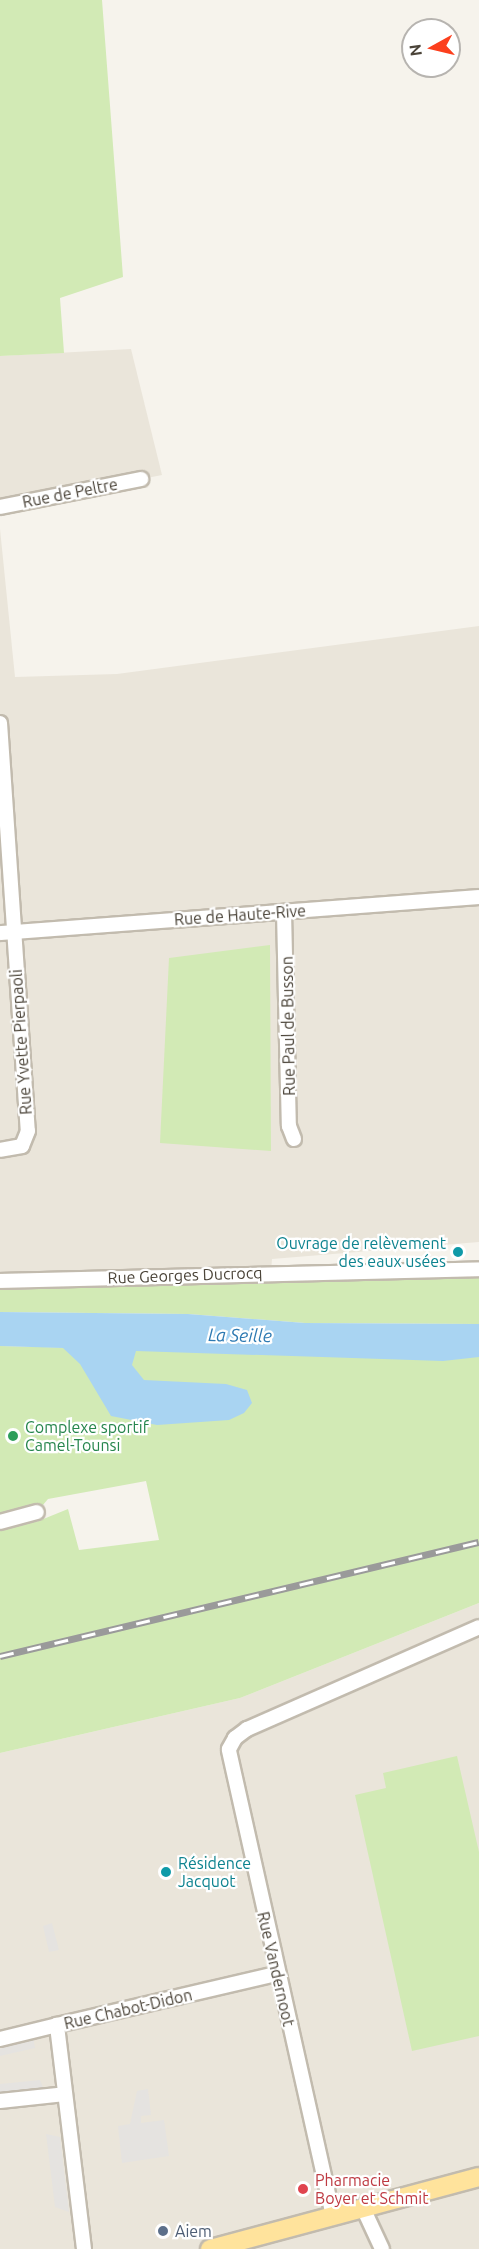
<!DOCTYPE html>
<html>
<head>
<meta charset="utf-8">
<style>
  body { margin:0 }
  #map { position:relative; width:479px; height:2249px; overflow:hidden; background:#f6f3ec; font-family:Ubuntu,sans-serif }
  div>[style] { position:absolute }
  [style*='--x'] { left:calc(var(--x)*1px); top:calc(var(--y)*1px); width:calc(var(--w)*1px); rotate:calc(var(--a)*1deg) }
  .residential>* { inset:0; background:#eae5da }
  .green>* { inset:0; background:#d2eab5 }
  .parking>* { inset:0; background:#e5e3e0 }
  .water>* { inset:0; background:#a9d4f2 }
  .roads { filter:drop-shadow(2px 0 #c2bbae) drop-shadow(-2px 0 #c2bbae) drop-shadow(0 2px #c2bbae) drop-shadow(0 -2px #c2bbae) }
  .minor>* { height:14px; margin:-7px; padding:0 7px; transform-origin:7px; border-radius:7px; background:#fff }
  .major>* { height:18px; margin:-9px; padding:0 9px; transform-origin:9px; border-radius:9px; background:#ffe39c }
  .rail>* { height:7px; margin-top:-3.5px; transform-origin:0; background:repeating-linear-gradient(90deg,#fff 0 14px,#9a9a9a 0 28px); box-sizing:border-box; border-block:2px solid #9a9a9a }
  .dots>* { width:16px; height:16px; translate:-50% -50%; box-sizing:border-box; border:3px solid #fff; border-radius:50% }
  span { translate:-50% -50%; white-space:nowrap; text-align:center; line-height:1.15; -webkit-text-stroke:4.5px #fff; paint-order:stroke }
  .street-label { font-size:16px; color:#4b4439 }
  .culture-label { font-size:16px; color:#0d838f }
  .right { translate:-100% -50%; text-align:right }
  .left { translate:0 -50%; text-align:left }
  .leisure-label { font-size:16px; color:#27864d }
  .health-label { font-size:16px; color:#be3a42 }
  .service-label { font-size:16px; color:#4e5e75 }
  .water-label { font-size:18px; color:#2e7ab2; font-style:italic }
  .north { position:absolute; left:401px; top:18px; width:60px; height:60px; box-sizing:border-box; background:#fff; border:2px solid #b7b4b0; border-radius:50%; rotate:262deg; font-size:16px; font-weight:700; line-height:24px; text-align:center; color:#4b4439 }
  .north::after { content:''; display:block; margin:auto; width:21px; height:27px; background:#fc3f1d; clip-path:polygon(50% 0,100% 100%,50% 72%,0 100%) }
</style>
</head>
<body>
<div id="map">
  <div class="residential">
    <div style="clip-path:polygon(131px 349px,162px 475px,0 507px,0 356px)"></div>
    <div style="clip-path:polygon(0 529px,15px 677px,117px 674px,479px 626px,479px 1242px,272px 1259px,271px 1272px,0 1281px)"></div>
    <div style="clip-path:polygon(479px 1603px,479px 2249px,0 2249px,0 1753px,240px 1698px)"></div>
  </div>
  <div class="green">
    <div style="clip-path:polygon(0 0,102px 0,123px 277px,60px 298px,64px 353px,0 356px)"></div>
    <div style="clip-path:polygon(270px 945px,271px 1151px,160px 1143px,169px 958px)"></div>
    <div style="clip-path:polygon(479px 1276px,479px 1324px,305px 1323px,188px 1314px,0 1312px,0 1290px)"></div>
    <div style="clip-path:polygon(0 1346px,479px 1357px,479px 1603px,240px 1698px,0 1753px,0 1530px,35px 1513px,36px 1522px,68px 1509px,79px 1550px,159px 1540px,146px 1481px,48px 1499px,37px 1512px,0 1516px)"></div>
    <div style="clip-path:polygon(457px 1756px,479px 1852px,479px 2036px,412px 2051px,355px 1795px,386px 1788px,383px 1773px)"></div>
  </div>
  <div class="parking">
    <div style="clip-path:polygon(52px 1923px,59px 1950px,49px 1952px,43px 1926px)"></div>
    <div style="clip-path:polygon(33px 2037px,35px 2048px,0 2056px,0 2045px)"></div>
    <div style="clip-path:polygon(40px 2080px,44px 2090px,0 2095px,0 2084px)"></div>
    <div style="clip-path:polygon(148px 2089px,151px 2115px,141px 2116px,141px 2123px,164px 2120px,169px 2156px,122px 2163px,118px 2126px,130px 2124px,137px 2091px)"></div>
    <div style="clip-path:polygon(46px 2134px,60px 2137px,69px 2212px,55px 2207px)"></div>
  </div>
  <div class="water">
    <div style="clip-path:polygon(0 1312px,188px 1314px,305px 1323px,479px 1324px,479px 1357px,443px 1361px,136px 1351px,132px 1365px,144px 1380px,226px 1384px,247px 1390px,252px 1403px,244px 1413px,229px 1420px,157px 1425px,111px 1416px,80px 1364px,63px 1348px,0 1346px)"></div>
  </div>
  <div class="roads">
    <div class="minor">
      <div style="--x:0;--y:507;--w:144;--a:-11.2"></div>
      <div style="--x:0;--y:723;--w:409;--a:86.1"></div>
      <div style="--x:28;--y:1131;--w:16;--a:112"></div>
      <div style="--x:22;--y:1146;--w:22;--a:170"></div>
      <div style="--x:284;--y:912;--w:214;--a:88.7"></div>
      <div style="--x:289;--y:1126;--w:14;--a:69"></div>
      <div style="--x:0;--y:933;--w:480;--a:-4.3"></div>
      <div style="--x:0;--y:1281;--w:479;--a:-1.4"></div>
      <div style="--x:0;--y:1522;--w:38;--a:-15"></div>
      <div style="--x:0;--y:2039;--w:59;--a:-13.8"></div>
      <div style="--x:0;--y:2101;--w:65;--a:-6.1"></div>
      <div style="--x:363;--y:2208;--w:45;--a:65.1"></div>
      <div style="--x:333;--y:2216;--w:478;--a:-102.6"></div>
      <div style="--x:229;--y:1749;--w:13;--a:-61"></div>
      <div style="--x:235;--y:1738;--w:15;--a:-37"></div>
      <div style="--x:247;--y:1729;--w:253;--a:-23.7"></div>
      <div style="--x:84;--y:2249;--w:226;--a:-96.9"></div>
      <div style="--x:57;--y:2025;--w:226;--a:-13.1"></div>
    </div>
    <div class="major">
      <div style="--x:210;--y:2249;--w:278;--a:-15"></div>
    </div>
  </div>
  <div class="rail">
    <div style="--x:0;--y:1656;--w:492;--a:-13.4"></div>
  </div>
  <div class="dots">
    <div style="left:458px;top:1252px;background:#0f9aa8"></div>
    <div style="left:13px;top:1436px;background:#2e9e5b"></div>
    <div style="left:166px;top:1872px;background:#0f9aa8"></div>
    <div style="left:303px;top:2189px;background:#e0444e"></div>
    <div style="left:163px;top:2231px;background:#5c6f8a"></div>
  </div>
  <div class="street-label">
    <span style="left:70px;top:493px;rotate:-11deg">Rue de Peltre</span>
    <span style="left:240px;top:915px;rotate:-4deg">Rue de Haute-Rive</span>
    <span style="left:288px;top:1026px;rotate:-91deg">Rue Paul de Busson</span>
    <span style="left:21px;top:1042px;rotate:-94deg">Rue Yvette Pierpaoli</span>
    <span style="left:185px;top:1275px;rotate:-2deg">Rue Georges Ducrocq</span>
    <span style="left:276px;top:1969px;rotate:77deg">Rue Vandernoot</span>
    <span style="left:128px;top:2009px;rotate:-13deg">Rue Chabot-Didon</span>
  </div>
  <div class="culture-label">
    <span class="right" style="left:446px;top:1252px">Ouvrage de relèvement<br>des eaux usées</span>
    <span class="left" style="left:178px;top:1872px">Résidence<br>Jacquot</span>
  </div>
  <div class="leisure-label">
    <span class="left" style="left:25px;top:1436px">Complexe sportif<br>Camel-Tounsi</span>
  </div>
  <div class="health-label">
    <span class="left" style="left:315px;top:2189px">Pharmacie<br>Boyer et Schmit</span>
  </div>
  <div class="service-label">
    <span class="left" style="left:175px;top:2231px">Aiem</span>
  </div>
  <div class="water-label">
    <span style="left:240px;top:1335px;rotate:1deg">La Seille</span>
  </div>
  <div class="north">N</div>
</div>
</body>
</html>
